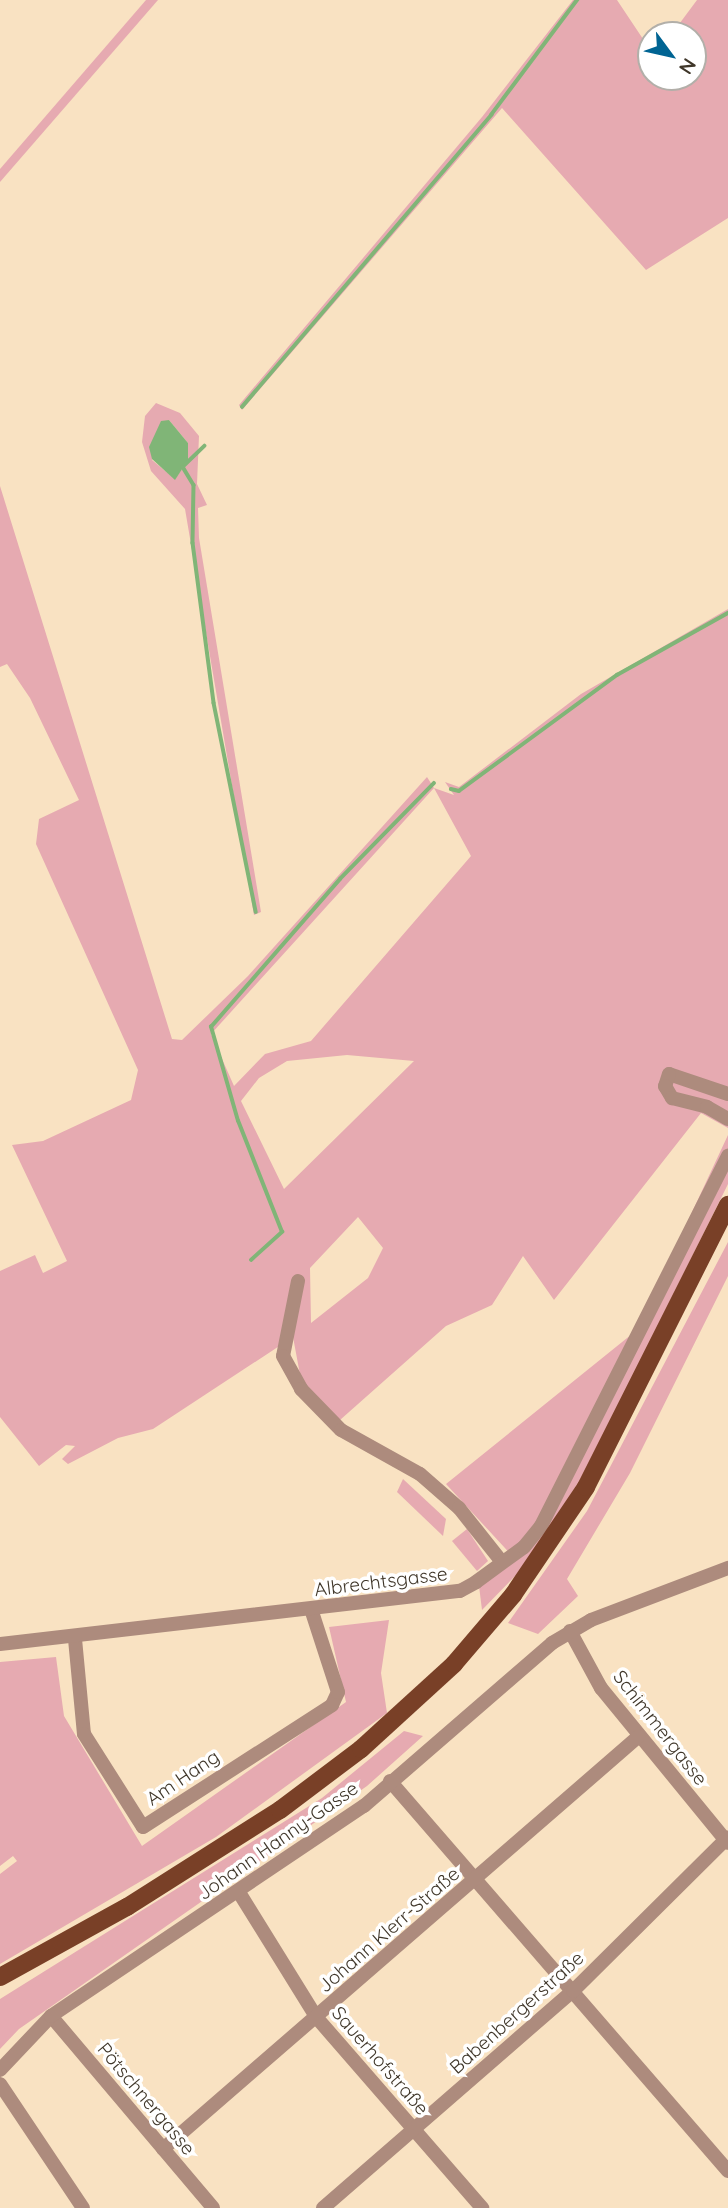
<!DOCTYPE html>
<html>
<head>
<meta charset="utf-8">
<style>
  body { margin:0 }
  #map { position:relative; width:728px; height:2208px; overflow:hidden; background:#f9e2c2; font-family:Quicksand,sans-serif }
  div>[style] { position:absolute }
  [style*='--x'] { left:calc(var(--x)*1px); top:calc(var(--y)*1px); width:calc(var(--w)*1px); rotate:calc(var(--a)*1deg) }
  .green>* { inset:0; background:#e6aab1 }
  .water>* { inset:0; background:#80b577 }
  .stream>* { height:3.5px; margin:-1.75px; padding:0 1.75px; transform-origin:1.75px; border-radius:1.75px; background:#80b577 }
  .minor>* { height:14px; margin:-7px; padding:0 7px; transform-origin:7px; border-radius:7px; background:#ad8b7d }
  .major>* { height:18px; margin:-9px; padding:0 9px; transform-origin:9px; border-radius:9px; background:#794027 }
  span { translate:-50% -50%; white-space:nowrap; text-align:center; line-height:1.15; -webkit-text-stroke:7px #fff; paint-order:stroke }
  .street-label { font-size:19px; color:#3f3629 }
  .north { position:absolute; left:637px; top:21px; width:70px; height:70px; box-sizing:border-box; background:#fff; border:2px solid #b2afa9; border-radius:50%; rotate:123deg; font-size:19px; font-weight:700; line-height:28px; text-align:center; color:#3f3629 }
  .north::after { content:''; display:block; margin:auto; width:24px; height:32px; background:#006493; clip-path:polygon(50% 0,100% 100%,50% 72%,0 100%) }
</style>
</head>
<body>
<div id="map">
  <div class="green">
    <div style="clip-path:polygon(146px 0,158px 0,0 182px,0 169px)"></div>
    <div style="clip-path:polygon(573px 0,617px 0,651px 51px,651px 77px,693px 77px,693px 35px,671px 35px,697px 0,728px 0,728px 218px,646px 270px,502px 108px,242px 410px,239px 405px,482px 117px)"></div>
    <div style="clip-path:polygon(evenodd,156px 403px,180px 413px,199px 436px,197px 484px,207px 505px,198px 508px,199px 538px,261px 912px,254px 915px,185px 509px,151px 471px,142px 442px,145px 416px,156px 403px,169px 420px,188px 443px,188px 460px,175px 479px,152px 460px,169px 420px)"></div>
    <div style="clip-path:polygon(evenodd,0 486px,172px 1039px,182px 1040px,248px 976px,427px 777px,434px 788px,454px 795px,445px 782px,459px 787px,581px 694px,728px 609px,728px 1128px,701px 1113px,554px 1300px,523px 1256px,492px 1305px,446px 1326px,340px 1420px,301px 1380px,293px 1337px,153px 1429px,118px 1438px,68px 1464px,62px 1459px,75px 1446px,66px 1445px,39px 1466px,0 1417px,0 1271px,35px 1255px,43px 1273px,67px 1261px,12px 1145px,43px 1141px,131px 1100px,138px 1070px,36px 844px,39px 819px,79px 800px,30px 698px,7px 664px,0 667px,0 486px,434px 788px,471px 856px,311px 1041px,265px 1054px,234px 1086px,211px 1034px,434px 788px,0 486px,347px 1055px,414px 1061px,284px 1189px,241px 1101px,259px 1078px,287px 1061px,347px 1055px,0 486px,358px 1217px,383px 1248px,368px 1278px,311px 1323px,310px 1268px,358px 1217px)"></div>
    <div style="clip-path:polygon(728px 1135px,728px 1184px,588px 1468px,523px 1568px,482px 1610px,479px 1586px,515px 1559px,446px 1484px,637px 1330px)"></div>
    <div style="clip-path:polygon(728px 1242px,728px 1276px,630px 1473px,567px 1579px,578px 1596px,538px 1634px,508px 1623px,587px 1511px)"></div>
    <div style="clip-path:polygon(403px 1479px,446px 1519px,443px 1536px,397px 1492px)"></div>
    <div style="clip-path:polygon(467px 1529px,488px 1561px,477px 1571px,452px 1541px)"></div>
    <div style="clip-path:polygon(389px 1620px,381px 1673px,387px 1713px,216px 1837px,0 1964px,0 1874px,17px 1861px,13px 1856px,0 1866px,0 1662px,56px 1657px,64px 1716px,142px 1846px,346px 1702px,329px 1627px)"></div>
    <div style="clip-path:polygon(404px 1731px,423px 1736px,367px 1786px,19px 2029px,0 2049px,0 1999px,322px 1798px)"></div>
  </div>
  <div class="water">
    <div style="clip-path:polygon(169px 420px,188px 443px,188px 460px,175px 480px,152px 459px,149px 447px,161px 421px)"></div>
  </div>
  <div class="stream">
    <div style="--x:242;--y:407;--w:384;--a:-49.5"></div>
    <div style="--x:491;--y:115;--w:144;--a:-53.2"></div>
    <div style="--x:205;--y:446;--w:30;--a:136"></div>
    <div style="--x:183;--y:467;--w:21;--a:59"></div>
    <div style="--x:194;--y:485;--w:58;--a:91"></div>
    <div style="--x:193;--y:543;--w:161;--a:82.5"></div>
    <div style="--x:214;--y:703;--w:213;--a:78.6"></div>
    <div style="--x:451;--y:789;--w:8;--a:14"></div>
    <div style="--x:459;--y:791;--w:196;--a:-36.3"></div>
    <div style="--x:617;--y:675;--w:127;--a:-29.2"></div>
    <div style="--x:251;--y:1260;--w:42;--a:-42.1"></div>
    <div style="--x:282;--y:1232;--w:119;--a:-111.6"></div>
    <div style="--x:238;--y:1121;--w:98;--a:-106"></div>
    <div style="--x:211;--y:1027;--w:196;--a:-48.9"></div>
    <div style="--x:340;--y:879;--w:134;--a:-45.6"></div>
  </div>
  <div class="minor">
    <div style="--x:728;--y:1094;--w:62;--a:-161.3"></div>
    <div style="--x:669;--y:1074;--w:13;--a:108"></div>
    <div style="--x:665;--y:1086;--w:14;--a:60"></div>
    <div style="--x:672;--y:1098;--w:36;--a:14"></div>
    <div style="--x:707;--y:1107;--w:24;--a:30"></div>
    <div style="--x:298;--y:1281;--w:76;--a:101.3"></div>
    <div style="--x:283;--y:1356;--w:38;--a:61"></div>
    <div style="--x:301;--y:1389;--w:57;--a:45.7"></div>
    <div style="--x:341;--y:1430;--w:90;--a:29.1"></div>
    <div style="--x:420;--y:1474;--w:52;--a:41.1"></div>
    <div style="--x:459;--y:1508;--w:69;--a:51.5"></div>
    <div style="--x:570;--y:1631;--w:65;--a:61.5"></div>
    <div style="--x:601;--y:1688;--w:200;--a:50.7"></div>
    <div style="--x:75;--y:1639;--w:95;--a:84.6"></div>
    <div style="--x:84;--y:1734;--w:110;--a:57.6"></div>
    <div style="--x:143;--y:1827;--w:225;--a:-32.8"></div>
    <div style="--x:332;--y:1705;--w:14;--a:-65"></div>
    <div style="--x:338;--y:1692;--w:87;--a:-108"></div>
    <div style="--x:0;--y:1644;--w:463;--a:-6.6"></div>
    <div style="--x:460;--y:1591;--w:18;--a:-29"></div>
    <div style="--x:476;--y:1582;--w:59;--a:-36.1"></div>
    <div style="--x:524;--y:1547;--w:27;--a:-51"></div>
    <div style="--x:541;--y:1526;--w:415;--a:-63.2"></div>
    <div style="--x:390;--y:1781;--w:516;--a:49.09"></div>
    <div style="--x:240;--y:1894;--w:146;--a:58.2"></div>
    <div style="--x:317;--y:2018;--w:252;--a:49"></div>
    <div style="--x:51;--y:2016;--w:251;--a:49.8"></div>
    <div style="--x:0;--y:2070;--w:74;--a:-46.6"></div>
    <div style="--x:51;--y:2016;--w:377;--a:-33.9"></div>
    <div style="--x:364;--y:1806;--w:249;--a:-40.9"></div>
    <div style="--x:552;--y:1643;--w:45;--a:-30.5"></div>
    <div style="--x:591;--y:1620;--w:147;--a:-20.8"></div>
    <div style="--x:0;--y:2084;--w:149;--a:56.2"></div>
    <div style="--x:163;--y:2149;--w:629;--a:-40.94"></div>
    <div style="--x:323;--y:2208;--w:331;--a:-41"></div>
    <div style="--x:573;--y:1991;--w:218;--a:-44.8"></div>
  </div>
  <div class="major">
    <div style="--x:0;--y:1977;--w:145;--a:-28.9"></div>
    <div style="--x:127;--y:1907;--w:181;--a:-32.4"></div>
    <div style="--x:280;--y:1810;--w:101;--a:-37"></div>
    <div style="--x:361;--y:1749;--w:126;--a:-42.4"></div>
    <div style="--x:454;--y:1664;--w:91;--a:-49.5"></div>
    <div style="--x:513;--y:1595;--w:130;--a:-55.9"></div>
    <div style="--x:586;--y:1487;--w:316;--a:-63.3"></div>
  </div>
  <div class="street-label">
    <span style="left:381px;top:1582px;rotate:-7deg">Albrechtsgasse</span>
    <span style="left:660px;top:1728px;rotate:52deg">Schimmergasse</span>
    <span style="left:183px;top:1778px;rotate:-34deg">Am Hang</span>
    <span style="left:278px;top:1841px;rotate:-35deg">Johann Hanny-Gasse</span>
    <span style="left:389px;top:1930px;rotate:-41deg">Johann Klerr-Straße</span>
    <span style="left:517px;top:2013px;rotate:-42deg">Babenbergerstraße</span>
    <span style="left:380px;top:2061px;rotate:49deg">Sauerhofstraße</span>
    <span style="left:146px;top:2099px;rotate:50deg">Pötschnergasse</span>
  </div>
  <div class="north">N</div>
</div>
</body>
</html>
